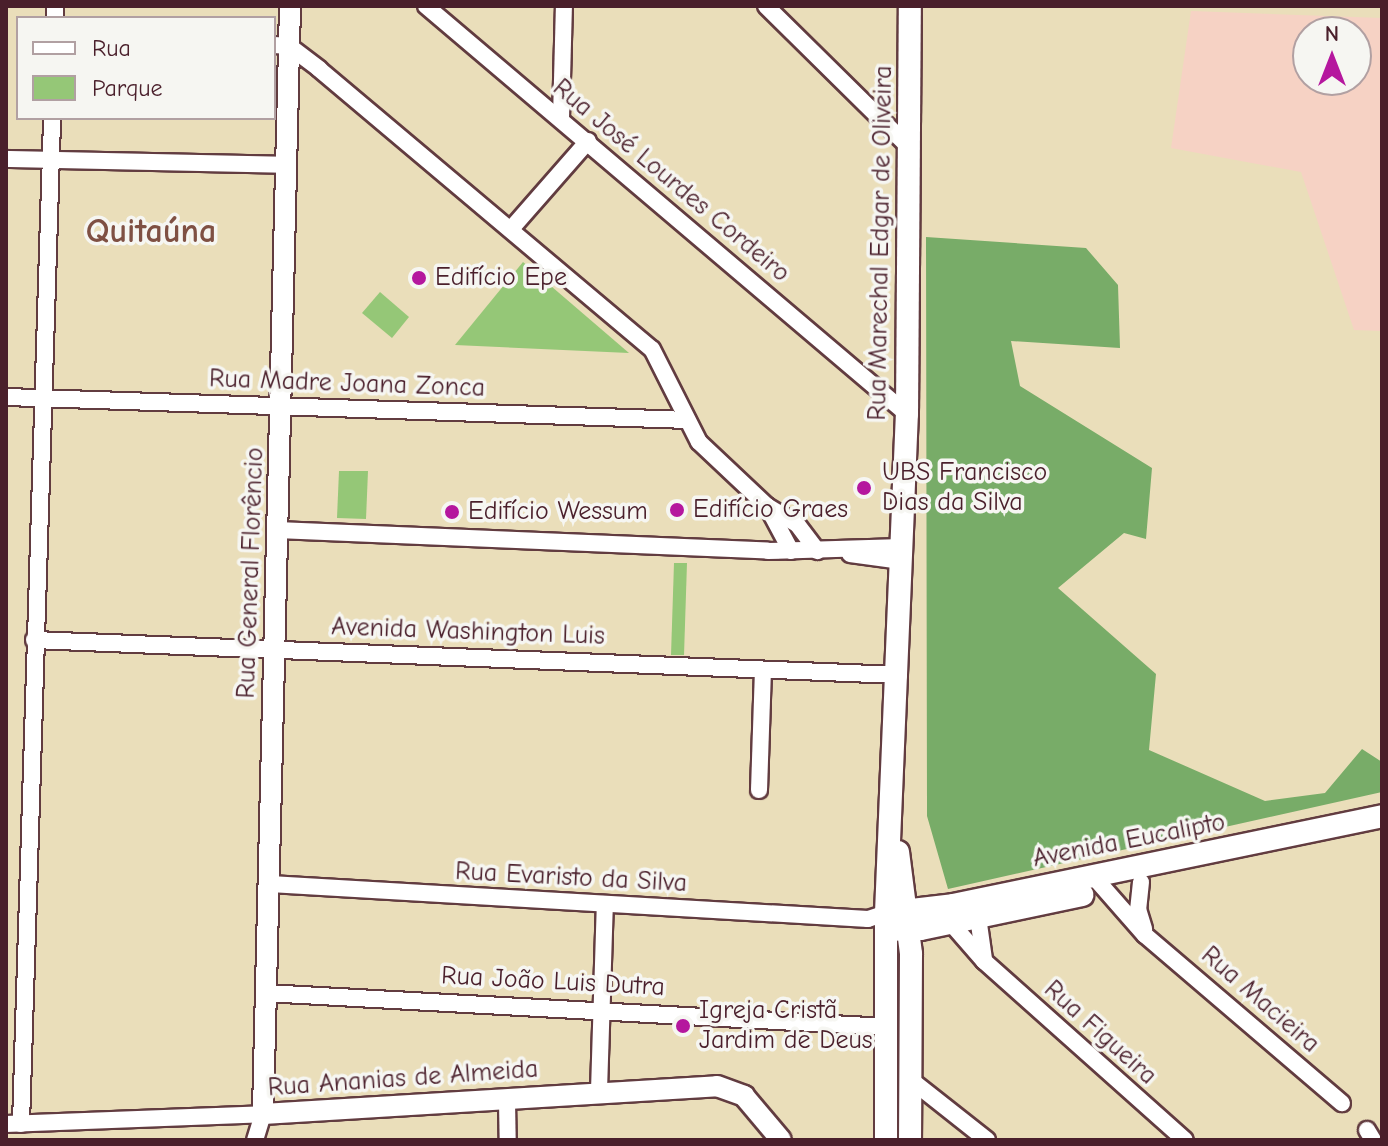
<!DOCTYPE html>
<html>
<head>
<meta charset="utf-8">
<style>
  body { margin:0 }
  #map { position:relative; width:1388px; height:1146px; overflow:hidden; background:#eadeba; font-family:"Comic Neue",sans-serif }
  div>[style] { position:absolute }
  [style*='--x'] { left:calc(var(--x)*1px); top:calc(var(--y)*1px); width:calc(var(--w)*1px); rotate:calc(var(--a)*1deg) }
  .built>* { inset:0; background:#f6d2c4 }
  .green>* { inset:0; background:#95c777 }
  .forest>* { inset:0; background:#78ac68 }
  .roads { filter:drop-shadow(2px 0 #623c40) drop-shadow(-2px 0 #623c40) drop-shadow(0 2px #623c40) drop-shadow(0 -2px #623c40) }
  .minor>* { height:16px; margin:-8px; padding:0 8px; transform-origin:8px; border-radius:8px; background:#fff }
  .tertiary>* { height:20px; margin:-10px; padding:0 10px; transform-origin:10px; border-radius:10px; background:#fff }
  .secondary>* { height:22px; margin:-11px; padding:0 11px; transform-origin:11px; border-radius:11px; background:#fff }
  .dots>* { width:22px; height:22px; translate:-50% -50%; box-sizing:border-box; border:4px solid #f6f6f2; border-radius:50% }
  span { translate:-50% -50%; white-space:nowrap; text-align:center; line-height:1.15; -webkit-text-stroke:7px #f6f6f2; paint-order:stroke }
  .street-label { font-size:26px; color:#4a1f2b }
  .poi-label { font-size:26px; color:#4a1f2b }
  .left { translate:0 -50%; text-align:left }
  .district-label { font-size:34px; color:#7f5043; font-weight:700 }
  .frame { position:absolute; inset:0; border:8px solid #4a1f2b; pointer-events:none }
  .legend { position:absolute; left:16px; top:16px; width:260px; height:104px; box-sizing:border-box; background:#f6f6f2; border:2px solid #b1a0a2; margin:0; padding:10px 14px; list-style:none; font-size:24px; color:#4a1f2b }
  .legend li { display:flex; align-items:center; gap:16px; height:40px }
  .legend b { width:40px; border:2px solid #b1a0a2 }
  .north { position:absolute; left:1292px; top:16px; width:80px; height:80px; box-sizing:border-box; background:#f6f6f2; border:2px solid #b1a0a2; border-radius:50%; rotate:0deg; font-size:22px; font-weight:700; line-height:32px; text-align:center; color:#4a1f2b }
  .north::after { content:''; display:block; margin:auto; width:28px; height:36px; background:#b5179e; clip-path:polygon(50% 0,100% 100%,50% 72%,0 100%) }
</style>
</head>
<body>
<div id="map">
  <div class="built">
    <div style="clip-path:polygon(evenodd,1191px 11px,1382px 18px,1382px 331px,1354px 330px,1301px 172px,1171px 148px,1191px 11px,1308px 32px,1356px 32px,1356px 80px,1308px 80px,1308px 32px)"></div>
  </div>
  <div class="green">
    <div style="clip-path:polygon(523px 262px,629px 353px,455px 345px)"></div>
    <div style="clip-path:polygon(380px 292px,409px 317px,392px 338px,362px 313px)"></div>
    <div style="clip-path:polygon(339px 471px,368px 471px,366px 519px,337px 518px)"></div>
    <div style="clip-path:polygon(674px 563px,687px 563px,684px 655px,671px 655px)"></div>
  </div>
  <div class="forest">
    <div style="clip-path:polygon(926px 237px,1086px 248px,1118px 285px,1120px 348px,1011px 341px,1020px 386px,1152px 468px,1146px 539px,1124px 533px,1058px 588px,1156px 674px,1149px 750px,1265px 801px,1325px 793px,1362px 749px,1382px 762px,1382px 792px,948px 889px,927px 816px)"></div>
  </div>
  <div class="roads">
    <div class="minor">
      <div style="--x:426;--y:6;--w:631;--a:40.31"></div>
      <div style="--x:766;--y:6;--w:204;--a:44.6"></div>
      <div style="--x:55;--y:18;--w:12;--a:-90"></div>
      <div style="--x:274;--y:45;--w:15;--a:4"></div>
      <div style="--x:289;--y:46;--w:38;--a:37"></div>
      <div style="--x:319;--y:69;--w:435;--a:40.1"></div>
      <div style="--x:652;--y:349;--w:104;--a:63.2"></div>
      <div style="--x:699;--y:442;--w:93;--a:43.3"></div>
      <div style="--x:767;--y:506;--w:35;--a:31"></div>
      <div style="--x:797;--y:524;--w:34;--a:53"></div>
      <div style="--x:561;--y:118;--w:112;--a:-88.5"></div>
      <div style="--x:6;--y:159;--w:281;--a:1.2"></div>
      <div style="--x:511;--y:229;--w:117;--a:-48.8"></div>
      <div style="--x:6;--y:397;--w:681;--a:1.93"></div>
      <div style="--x:767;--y:506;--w:51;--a:61.9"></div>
      <div style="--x:277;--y:530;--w:491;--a:2.4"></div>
      <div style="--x:768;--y:551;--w:134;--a:-1.7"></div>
      <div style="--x:850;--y:554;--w:52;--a:7.7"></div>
      <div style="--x:34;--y:640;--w:866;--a:2.32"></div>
      <div style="--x:759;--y:790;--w:120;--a:-88.1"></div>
      <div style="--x:1094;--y:877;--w:77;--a:48.7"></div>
      <div style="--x:1145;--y:935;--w:259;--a:40.5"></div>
      <div style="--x:1141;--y:882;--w:27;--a:96"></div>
      <div style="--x:1138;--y:909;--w:21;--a:73"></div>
      <div style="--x:270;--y:884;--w:599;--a:3.35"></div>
      <div style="--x:868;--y:919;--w:19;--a:-18"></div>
      <div style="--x:978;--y:917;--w:42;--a:81.9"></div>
      <div style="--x:950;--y:922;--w:52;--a:48.9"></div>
      <div style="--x:984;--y:961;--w:269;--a:41.7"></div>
      <div style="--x:265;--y:993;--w:623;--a:3.13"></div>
      <div style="--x:911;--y:1080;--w:97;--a:38.3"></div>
      <div style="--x:599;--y:1091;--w:187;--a:-88.2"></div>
      <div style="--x:507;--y:1101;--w:39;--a:89"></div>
      <div style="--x:6;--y:1124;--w:257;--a:-2.2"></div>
      <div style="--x:263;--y:1114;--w:27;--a:107"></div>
      <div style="--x:21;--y:1124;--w:1006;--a:-88.23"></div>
      <div style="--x:1367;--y:1130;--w:12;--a:59"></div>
    </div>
    <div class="tertiary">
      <div style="--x:290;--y:6;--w:1108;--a:91.4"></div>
      <div style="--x:263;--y:1114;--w:455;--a:-3.5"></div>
      <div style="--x:717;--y:1086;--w:29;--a:20"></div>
      <div style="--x:744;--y:1096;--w:57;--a:49.9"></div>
    </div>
    <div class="secondary">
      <div style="--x:898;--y:852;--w:103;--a:82.7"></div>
      <div style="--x:911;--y:954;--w:186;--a:90.3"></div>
      <div style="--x:886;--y:913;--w:67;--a:-6.8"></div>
      <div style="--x:953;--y:905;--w:438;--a:-11.7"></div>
      <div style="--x:887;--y:930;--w:34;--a:-2"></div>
      <div style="--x:921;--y:929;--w:165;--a:-11.9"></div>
      <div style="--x:886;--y:1140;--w:227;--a:-90"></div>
      <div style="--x:886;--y:913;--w:499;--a:-87.6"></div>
      <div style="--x:907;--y:414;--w:408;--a:-89.6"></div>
    </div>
  </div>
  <div class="dots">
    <div style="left:419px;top:278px;background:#b5179e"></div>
    <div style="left:864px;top:488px;background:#b5179e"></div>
    <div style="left:677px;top:510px;background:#b5179e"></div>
    <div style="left:452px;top:512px;background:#b5179e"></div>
    <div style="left:683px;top:1026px;background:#b5179e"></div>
  </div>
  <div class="street-label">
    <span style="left:671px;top:181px;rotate:40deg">Rua José Lourdes Cordeiro</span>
    <span style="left:881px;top:243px;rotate:-89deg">Rua Marechal Edgar de Oliveira</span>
    <span style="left:347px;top:384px;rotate:2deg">Rua Madre Joana Zonca</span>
    <span style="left:251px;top:573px;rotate:-88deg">Rua General Florêncio</span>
    <span style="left:468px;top:632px;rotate:2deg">Avenida Washington Luis</span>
    <span style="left:1129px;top:841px;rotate:-11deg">Avenida Eucalipto</span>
    <span style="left:571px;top:878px;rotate:3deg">Rua Evaristo da Silva</span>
    <span style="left:553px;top:982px;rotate:3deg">Rua João Luis Dutra</span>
    <span style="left:1260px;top:1000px;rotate:41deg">Rua Macieira</span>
    <span style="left:1100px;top:1033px;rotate:42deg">Rua Figueira</span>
    <span style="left:403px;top:1079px;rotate:-4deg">Rua Ananias de Almeida</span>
  </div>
  <div class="poi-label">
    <span class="left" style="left:435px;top:278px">Edifício Epe</span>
    <span class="left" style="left:882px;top:488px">UBS Francisco<br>Dias da Silva</span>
    <span class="left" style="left:693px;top:510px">Edifício Graes</span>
    <span class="left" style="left:468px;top:512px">Edifício Wessum</span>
    <span class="left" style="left:699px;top:1026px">Igreja Cristã<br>Jardim de Deus</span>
  </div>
  <div class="district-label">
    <span style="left:151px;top:232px">Quitaúna</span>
  </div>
  <div class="frame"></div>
  <ul class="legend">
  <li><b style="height:10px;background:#fff"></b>Rua</li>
  <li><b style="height:22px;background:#95c777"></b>Parque</li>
  </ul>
  <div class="north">N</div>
</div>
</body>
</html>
